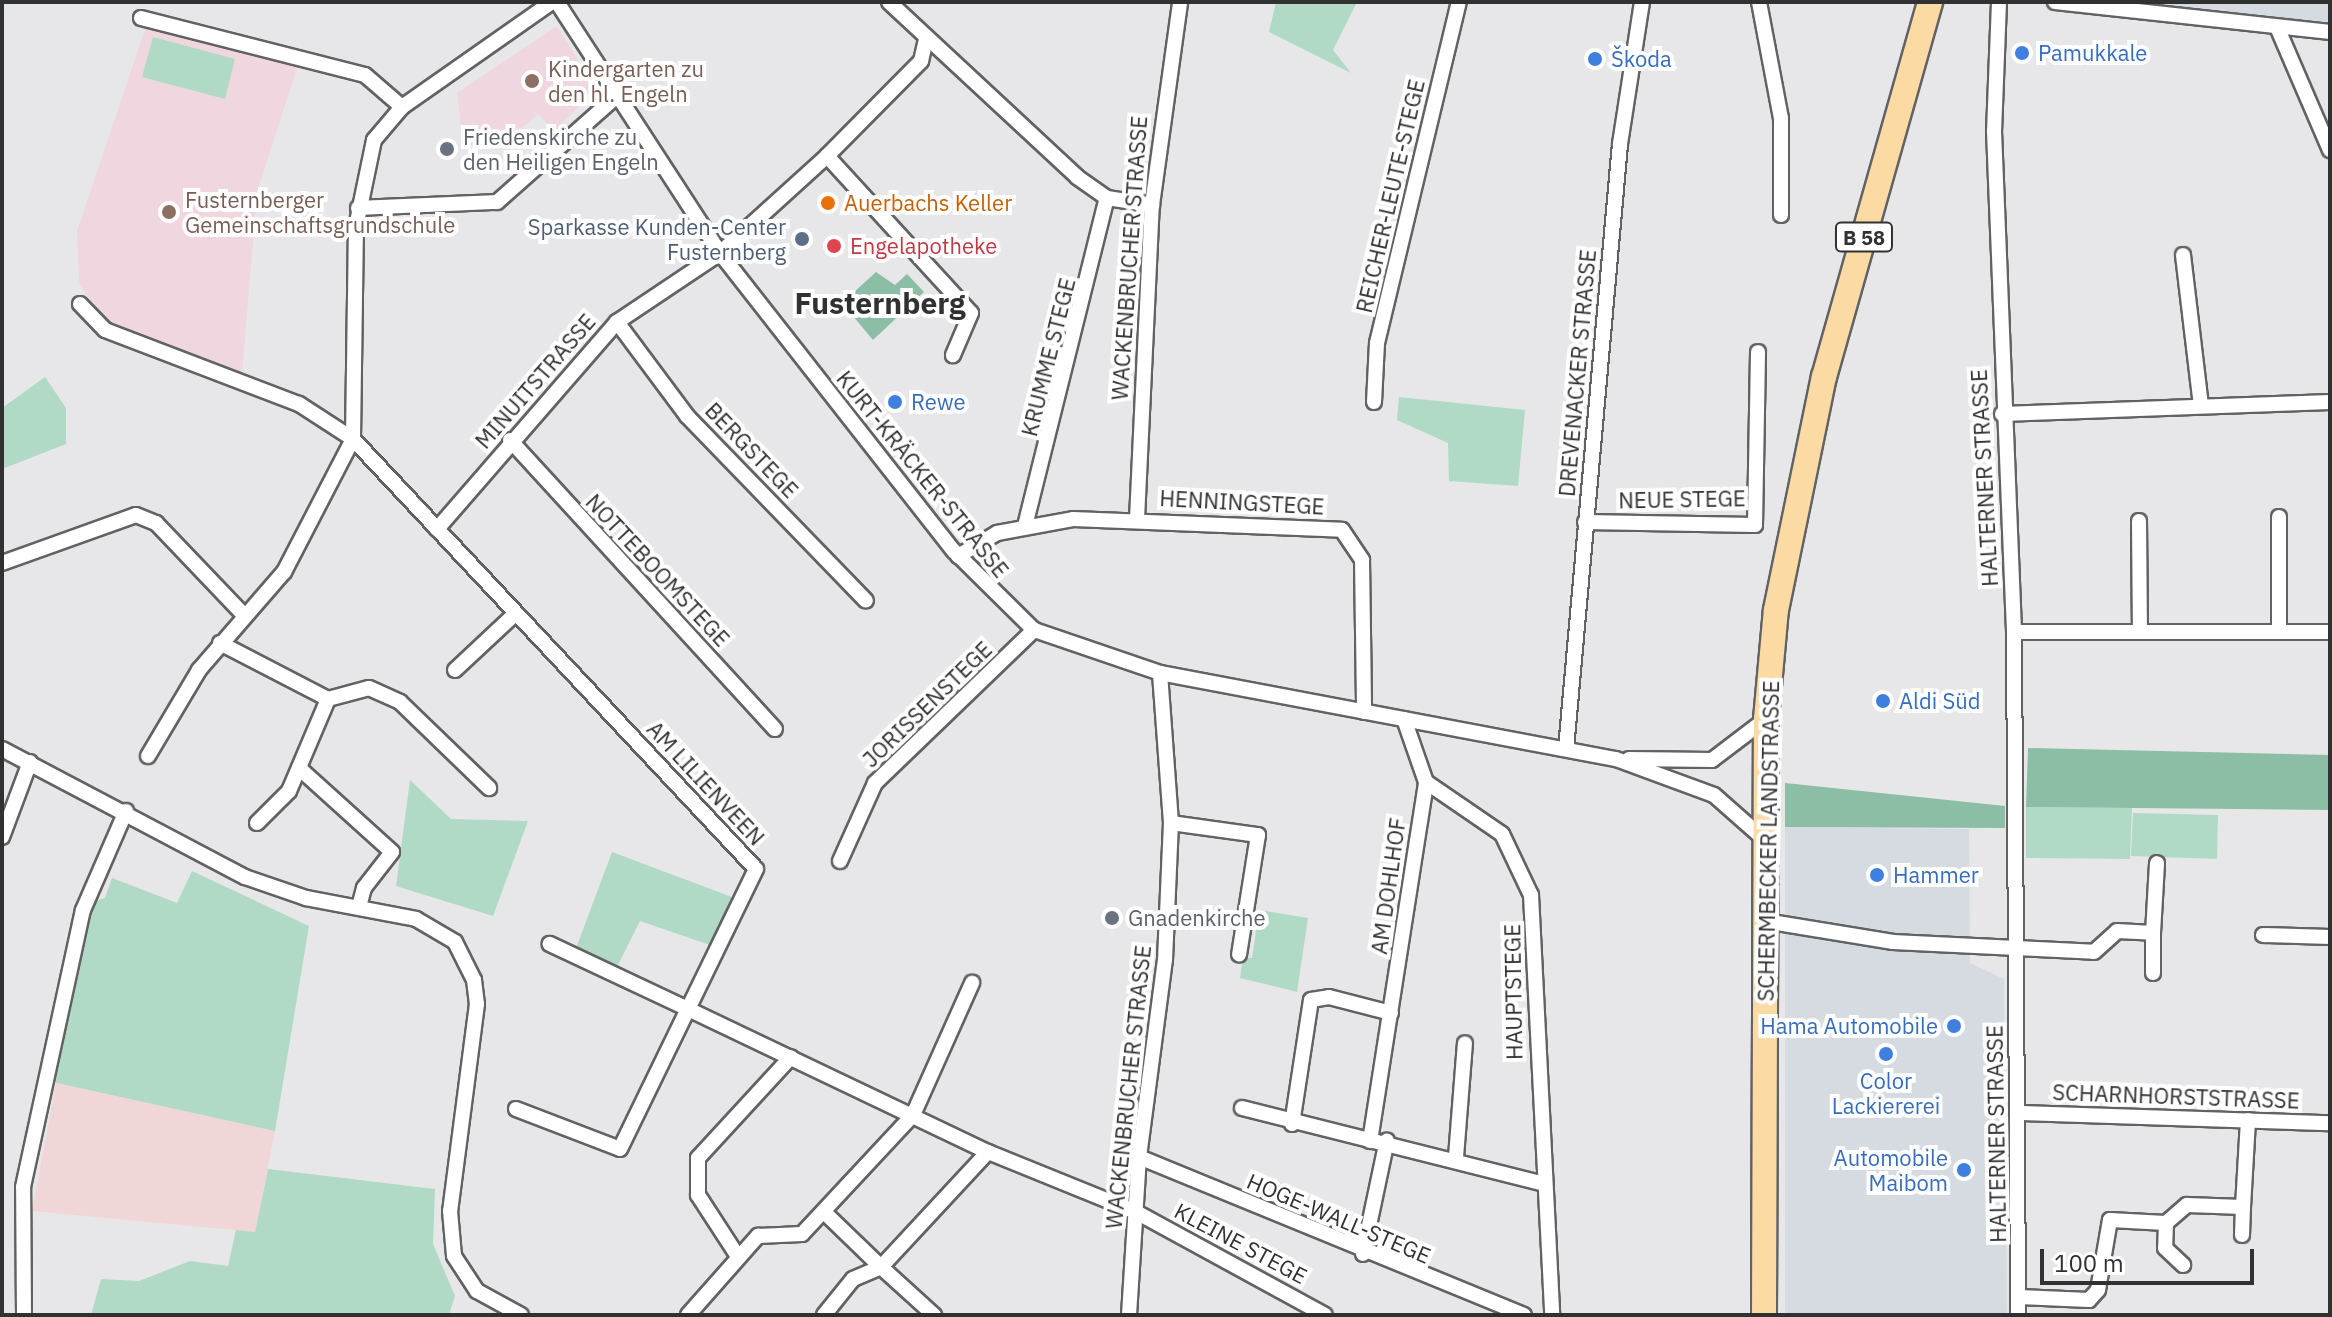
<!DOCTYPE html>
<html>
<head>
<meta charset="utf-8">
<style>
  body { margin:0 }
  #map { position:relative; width:2332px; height:1317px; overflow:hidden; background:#e7e7e9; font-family:"IBM Plex Sans",sans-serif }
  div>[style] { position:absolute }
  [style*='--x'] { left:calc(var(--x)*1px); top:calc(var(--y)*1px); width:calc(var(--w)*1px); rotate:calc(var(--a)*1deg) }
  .built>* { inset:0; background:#d6dbe2 }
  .industrial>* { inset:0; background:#f1d6d8 }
  .education>* { inset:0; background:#efd6df }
  .green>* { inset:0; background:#b0dac5 }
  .forest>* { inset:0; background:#8bbea4 }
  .roads { filter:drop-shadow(2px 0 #616263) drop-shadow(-2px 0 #616263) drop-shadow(0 2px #616263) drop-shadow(0 -2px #616263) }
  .minor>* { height:14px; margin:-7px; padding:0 7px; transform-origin:7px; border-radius:7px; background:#fff }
  .primary>* { height:24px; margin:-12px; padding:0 12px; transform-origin:12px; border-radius:12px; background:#fbdaa3 }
  .dots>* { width:22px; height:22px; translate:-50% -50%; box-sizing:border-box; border:4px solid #fff; border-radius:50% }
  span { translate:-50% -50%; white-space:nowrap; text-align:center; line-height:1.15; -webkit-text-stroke:8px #fff; paint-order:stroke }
  .shield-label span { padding:2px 6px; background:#fff; border:2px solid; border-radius:6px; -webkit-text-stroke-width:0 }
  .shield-label { font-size:20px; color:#303131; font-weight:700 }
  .shop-label { font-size:22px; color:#366cbe }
  .left { translate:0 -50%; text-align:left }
  .right { translate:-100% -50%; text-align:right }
  .education-label { font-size:22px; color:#785e54 }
  .worship-label { font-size:22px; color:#5b616d }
  .street-label { font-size:22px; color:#303131 }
  .food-label { font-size:22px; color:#c56008 }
  .service-label { font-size:22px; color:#4e5e75 }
  .health-label { font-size:22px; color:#be3a42 }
  .district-label { font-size:30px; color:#303131; font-weight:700 }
  .frame { position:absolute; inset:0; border:4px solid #303131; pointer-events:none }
  .scale { position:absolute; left:2040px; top:1249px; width:214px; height:36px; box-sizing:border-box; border:4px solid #303131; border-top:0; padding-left:10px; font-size:24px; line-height:28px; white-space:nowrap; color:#303131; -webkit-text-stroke:6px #fff; paint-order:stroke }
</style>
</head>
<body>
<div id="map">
  <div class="built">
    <div style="clip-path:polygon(2127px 2px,2330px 2px,2330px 22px,2188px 11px)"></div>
    <div style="clip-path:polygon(1785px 827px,1969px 829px,1970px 963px,2004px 979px,2007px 1315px,1785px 1315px)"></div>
  </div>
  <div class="industrial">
    <div style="clip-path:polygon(56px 1083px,275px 1131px,255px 1232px,32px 1211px)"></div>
  </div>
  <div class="education">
    <div style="clip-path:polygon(147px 24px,298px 65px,257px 192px,242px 373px,101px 320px,79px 282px,77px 231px)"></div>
    <div style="clip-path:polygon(557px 26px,596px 89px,554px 131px,538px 114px,496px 150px,463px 144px,457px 93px)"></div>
  </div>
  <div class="green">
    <div style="clip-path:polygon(1276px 2px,1357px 2px,1333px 50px,1351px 73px,1269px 32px)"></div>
    <div style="clip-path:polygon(153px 37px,235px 59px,225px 99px,142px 77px)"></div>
    <div style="clip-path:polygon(45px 377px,66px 408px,66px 444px,2px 469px,2px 408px)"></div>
    <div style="clip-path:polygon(1399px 397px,1525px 410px,1518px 486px,1449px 481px,1448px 443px,1397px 420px)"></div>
    <div style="clip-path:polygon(410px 780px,451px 819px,528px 821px,493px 916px,396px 886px)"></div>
    <div style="clip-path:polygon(2026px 807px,2132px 808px,2130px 859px,2026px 858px)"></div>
    <div style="clip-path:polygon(2133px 813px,2218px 815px,2217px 859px,2131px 856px)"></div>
    <div style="clip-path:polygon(612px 852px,732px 897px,710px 945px,640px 921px,616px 969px,575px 951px)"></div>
    <div style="clip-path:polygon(192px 871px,309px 926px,275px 1131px,52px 1082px,90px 903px,105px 898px,112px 878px,177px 903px)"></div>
    <div style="clip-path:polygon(1259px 910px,1308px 918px,1297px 992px,1240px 978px,1243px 958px,1252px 958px)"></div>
    <div style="clip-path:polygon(268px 1169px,435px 1189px,433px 1244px,455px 1296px,449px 1315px,91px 1315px,101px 1279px,139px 1281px,190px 1261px,228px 1266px,236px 1230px,255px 1232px)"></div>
  </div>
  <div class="forest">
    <div style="clip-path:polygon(876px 272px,895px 285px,907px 274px,924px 292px,873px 340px,842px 303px)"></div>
    <div style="clip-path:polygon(2028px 748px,2330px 755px,2330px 810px,2026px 807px)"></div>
    <div style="clip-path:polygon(1785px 783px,2005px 806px,2005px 828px,1785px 827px)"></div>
  </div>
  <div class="roads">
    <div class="minor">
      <div style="--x:557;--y:2;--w:299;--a:57"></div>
      <div style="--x:720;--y:253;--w:379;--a:51.9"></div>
      <div style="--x:954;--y:551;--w:112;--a:44.6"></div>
      <div style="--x:1034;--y:630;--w:133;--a:18.8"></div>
      <div style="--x:1160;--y:673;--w:464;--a:10.7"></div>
      <div style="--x:1616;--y:759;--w:104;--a:20.2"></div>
      <div style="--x:1714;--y:795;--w:68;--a:41.4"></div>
      <div style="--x:889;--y:2;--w:257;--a:42.9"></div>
      <div style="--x:1077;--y:177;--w:37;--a:35"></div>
      <div style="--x:1107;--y:198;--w:46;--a:8.8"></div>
      <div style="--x:1759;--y:2;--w:118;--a:79.3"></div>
      <div style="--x:1781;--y:118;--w:97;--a:90"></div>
      <div style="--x:1999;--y:2;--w:129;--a:92.2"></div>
      <div style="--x:1994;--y:131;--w:501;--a:87.71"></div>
      <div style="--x:2014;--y:632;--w:683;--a:89.66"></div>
      <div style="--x:2055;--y:2;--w:277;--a:6.2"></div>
      <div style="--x:141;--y:18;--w:231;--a:14.3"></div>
      <div style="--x:365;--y:75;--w:49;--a:40.9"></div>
      <div style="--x:2277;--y:27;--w:134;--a:66.7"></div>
      <div style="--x:827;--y:156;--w:213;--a:47.5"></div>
      <div style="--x:971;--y:313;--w:46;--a:113.2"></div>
      <div style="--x:358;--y:208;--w:139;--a:-2.5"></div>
      <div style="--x:497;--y:202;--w:162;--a:-41.5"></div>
      <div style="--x:2183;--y:255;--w:151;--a:83.2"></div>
      <div style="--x:80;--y:304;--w:36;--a:46"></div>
      <div style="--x:105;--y:330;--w:208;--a:20.9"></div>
      <div style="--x:299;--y:404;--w:64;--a:32.9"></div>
      <div style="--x:353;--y:439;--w:589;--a:46.86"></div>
      <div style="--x:756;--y:869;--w:156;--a:115.9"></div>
      <div style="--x:688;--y:1009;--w:332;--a:25.5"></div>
      <div style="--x:988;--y:1152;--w:160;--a:22.1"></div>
      <div style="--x:1136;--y:1212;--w:215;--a:28.6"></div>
      <div style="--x:617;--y:322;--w:117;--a:53.3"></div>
      <div style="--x:687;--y:416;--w:257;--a:45.9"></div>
      <div style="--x:1374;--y:402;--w:59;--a:-87.1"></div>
      <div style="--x:1377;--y:343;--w:351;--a:-76.5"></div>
      <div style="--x:2002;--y:414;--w:328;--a:-2.1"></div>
      <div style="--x:510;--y:440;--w:392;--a:47.5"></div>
      <div style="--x:2279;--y:517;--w:114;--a:90"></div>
      <div style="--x:1137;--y:519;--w:314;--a:-87.3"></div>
      <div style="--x:1152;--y:205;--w:205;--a:-82.1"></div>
      <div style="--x:2139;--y:521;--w:110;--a:89.5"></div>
      <div style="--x:1585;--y:522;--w:170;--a:1"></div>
      <div style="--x:1755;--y:525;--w:173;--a:-89"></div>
      <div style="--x:1025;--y:526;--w:338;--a:-76"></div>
      <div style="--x:437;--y:529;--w:274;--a:-49"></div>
      <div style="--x:617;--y:322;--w:124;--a:-33.8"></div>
      <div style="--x:720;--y:253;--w:144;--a:-42.2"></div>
      <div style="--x:827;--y:156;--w:134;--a:-45.3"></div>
      <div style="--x:921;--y:61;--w:23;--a:-77"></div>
      <div style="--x:958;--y:556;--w:45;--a:-30.5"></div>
      <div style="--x:997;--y:533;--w:77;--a:-10.4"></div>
      <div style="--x:1073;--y:519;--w:269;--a:2.3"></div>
      <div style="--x:1342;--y:530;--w:36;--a:56"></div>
      <div style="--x:1362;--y:560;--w:152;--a:89.2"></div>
      <div style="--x:2;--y:563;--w:142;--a:-19.7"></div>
      <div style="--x:136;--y:515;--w:22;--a:22"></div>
      <div style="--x:156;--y:523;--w:127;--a:46.3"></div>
      <div style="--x:2014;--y:632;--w:316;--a:0"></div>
      <div style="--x:220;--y:643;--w:122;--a:27.4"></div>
      <div style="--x:328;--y:699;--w:42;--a:-15"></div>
      <div style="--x:369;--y:688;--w:34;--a:24"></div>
      <div style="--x:400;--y:702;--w:124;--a:44"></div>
      <div style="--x:455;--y:670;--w:83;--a:-43.1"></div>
      <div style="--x:1404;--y:719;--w:67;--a:70.8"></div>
      <div style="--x:1426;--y:782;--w:92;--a:34.4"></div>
      <div style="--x:1502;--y:834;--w:68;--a:64.6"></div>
      <div style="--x:1531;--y:895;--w:421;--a:87.1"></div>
      <div style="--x:2;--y:749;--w:275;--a:27.8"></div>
      <div style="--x:245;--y:877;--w:65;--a:19"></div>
      <div style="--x:306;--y:898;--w:112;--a:10.8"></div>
      <div style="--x:416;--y:919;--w:45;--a:30.5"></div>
      <div style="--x:455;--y:942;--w:42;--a:63.4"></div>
      <div style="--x:474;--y:980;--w:24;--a:83"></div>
      <div style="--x:477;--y:1004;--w:209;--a:97.4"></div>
      <div style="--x:450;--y:1211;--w:45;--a:84.9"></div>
      <div style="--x:454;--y:1256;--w:42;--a:56.7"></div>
      <div style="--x:477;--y:1291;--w:50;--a:28.6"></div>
      <div style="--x:1566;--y:749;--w:607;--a:-84.9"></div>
      <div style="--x:1620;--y:144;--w:144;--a:-81.2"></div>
      <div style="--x:148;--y:756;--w:100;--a:-59.3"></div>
      <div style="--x:199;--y:670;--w:130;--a:-49.1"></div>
      <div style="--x:284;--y:572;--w:150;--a:-62.6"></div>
      <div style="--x:353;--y:439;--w:212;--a:-89.2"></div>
      <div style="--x:356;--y:227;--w:89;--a:-78.3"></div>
      <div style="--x:374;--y:140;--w:43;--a:-49.7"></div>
      <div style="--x:402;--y:107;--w:183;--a:-35"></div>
      <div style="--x:1629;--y:759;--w:83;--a:0.7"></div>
      <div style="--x:1712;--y:760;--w:68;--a:-37.2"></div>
      <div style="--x:299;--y:768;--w:125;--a:42.1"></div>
      <div style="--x:392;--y:852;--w:46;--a:127.9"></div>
      <div style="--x:364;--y:888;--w:20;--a:105"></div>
      <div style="--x:257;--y:823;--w:45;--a:-45"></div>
      <div style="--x:289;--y:791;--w:100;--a:-67"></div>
      <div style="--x:1171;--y:823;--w:88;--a:7.9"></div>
      <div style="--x:1258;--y:835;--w:121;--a:99"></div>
      <div style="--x:2;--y:837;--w:80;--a:-69.5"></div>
      <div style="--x:840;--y:861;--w:85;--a:-65.8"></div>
      <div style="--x:875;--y:783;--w:221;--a:-43.9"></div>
      <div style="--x:1765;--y:921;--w:130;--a:9.3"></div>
      <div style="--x:1893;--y:942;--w:201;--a:2.8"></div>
      <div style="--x:2094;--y:952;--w:31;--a:-42"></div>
      <div style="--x:2117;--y:931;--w:36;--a:3"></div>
      <div style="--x:2153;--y:933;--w:70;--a:-86.7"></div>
      <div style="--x:2263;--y:935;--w:67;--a:1.7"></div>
      <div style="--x:2153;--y:973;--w:40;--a:-90"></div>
      <div style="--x:1242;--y:1108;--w:307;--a:14.1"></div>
      <div style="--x:516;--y:1109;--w:111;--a:21"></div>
      <div style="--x:620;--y:1149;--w:156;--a:-64.1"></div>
      <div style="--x:688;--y:1009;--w:153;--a:-154.8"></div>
      <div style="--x:2021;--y:1113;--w:309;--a:1.9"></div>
      <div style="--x:1292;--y:1124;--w:125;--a:-81.3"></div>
      <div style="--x:1311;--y:1000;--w:18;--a:-9"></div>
      <div style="--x:1329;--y:997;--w:64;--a:14.5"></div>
      <div style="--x:1370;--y:1141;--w:363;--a:-81.1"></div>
      <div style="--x:1139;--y:1157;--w:416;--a:22.3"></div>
      <div style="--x:1456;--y:1157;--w:114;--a:-85.5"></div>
      <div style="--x:824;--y:1212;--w:79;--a:44"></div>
      <div style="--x:881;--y:1267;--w:157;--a:-47.1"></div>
      <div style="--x:2166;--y:1223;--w:25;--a:92"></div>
      <div style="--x:2165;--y:1248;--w:25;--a:43"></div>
      <div style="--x:2242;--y:1235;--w:28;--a:-88"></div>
      <div style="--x:1363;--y:1254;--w:116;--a:-78.1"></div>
      <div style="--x:737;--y:1255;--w:72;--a:-123"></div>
      <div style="--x:698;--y:1195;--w:37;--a:-90"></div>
      <div style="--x:698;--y:1158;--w:137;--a:-47.4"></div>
      <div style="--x:2019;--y:1297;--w:70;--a:2.5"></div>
      <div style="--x:2089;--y:1300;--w:13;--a:-48"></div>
      <div style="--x:2098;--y:1290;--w:71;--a:-80.3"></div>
      <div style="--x:2110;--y:1220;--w:56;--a:3.1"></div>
      <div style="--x:2166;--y:1223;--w:28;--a:-41"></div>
      <div style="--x:2187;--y:1205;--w:56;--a:2"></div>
      <div style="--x:2243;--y:1207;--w:87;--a:-86.7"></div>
      <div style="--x:24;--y:1315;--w:128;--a:-90.4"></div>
      <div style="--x:23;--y:1187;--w:283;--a:-77.8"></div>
      <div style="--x:83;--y:910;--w:108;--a:-66.5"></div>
      <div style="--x:688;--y:1315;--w:106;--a:-48.5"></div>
      <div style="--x:758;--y:1236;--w:44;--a:-2.6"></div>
      <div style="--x:802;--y:1234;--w:163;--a:-47"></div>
      <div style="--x:913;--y:1115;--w:145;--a:-65.9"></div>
      <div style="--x:824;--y:1315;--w:46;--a:-51.1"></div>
      <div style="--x:853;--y:1279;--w:30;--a:-23"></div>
      <div style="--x:881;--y:1267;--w:72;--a:42.2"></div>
      <div style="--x:1129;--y:1315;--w:158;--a:-86.4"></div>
      <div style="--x:1139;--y:1157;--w:199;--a:-82.5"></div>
      <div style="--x:1165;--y:960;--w:137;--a:-87.5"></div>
      <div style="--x:1171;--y:823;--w:150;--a:-94.2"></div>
    </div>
    <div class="primary">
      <div style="--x:1764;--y:1315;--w:596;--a:-89.81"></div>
      <div style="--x:1766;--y:719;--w:109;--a:-84.8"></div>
      <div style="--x:1776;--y:610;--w:238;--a:-78.4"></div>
      <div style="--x:1824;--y:377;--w:390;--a:-74.2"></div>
    </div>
  </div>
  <div class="dots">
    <div style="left:2022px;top:53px;background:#3f7fe0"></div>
    <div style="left:1595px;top:59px;background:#3f7fe0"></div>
    <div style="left:532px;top:81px;background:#8d6e63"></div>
    <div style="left:447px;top:149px;background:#6b7280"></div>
    <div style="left:828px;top:203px;background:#e8710a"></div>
    <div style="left:169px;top:212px;background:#8d6e63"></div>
    <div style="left:802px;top:239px;background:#5c6f8a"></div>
    <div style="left:834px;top:246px;background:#e0444e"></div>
    <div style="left:895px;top:402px;background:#3f7fe0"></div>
    <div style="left:1883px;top:701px;background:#3f7fe0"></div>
    <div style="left:1877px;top:875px;background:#3f7fe0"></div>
    <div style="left:1112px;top:918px;background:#6b7280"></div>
    <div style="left:1954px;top:1026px;background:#3f7fe0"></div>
    <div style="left:1886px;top:1054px;background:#3f7fe0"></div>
    <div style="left:1964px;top:1170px;background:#3f7fe0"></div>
  </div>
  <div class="shield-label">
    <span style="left:1864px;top:237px">B 58</span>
  </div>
  <div class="shop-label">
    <span class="left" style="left:2038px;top:53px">Pamukkale</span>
    <span class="left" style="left:1611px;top:59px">Škoda</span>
    <span class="left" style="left:911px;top:402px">Rewe</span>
    <span class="left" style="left:1899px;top:701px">Aldi Süd</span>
    <span class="left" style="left:1893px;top:875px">Hammer</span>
    <span class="right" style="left:1938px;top:1026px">Hama Automobile</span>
    <span style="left:1886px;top:1093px">Color<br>Lackiererei</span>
    <span class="right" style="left:1948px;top:1170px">Automobile<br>Maibom</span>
  </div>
  <div class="education-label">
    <span class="left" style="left:548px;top:81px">Kindergarten zu<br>den hl. Engeln</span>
    <span class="left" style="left:185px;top:212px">Fusternberger<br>Gemeinschaftsgrundschule</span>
  </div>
  <div class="worship-label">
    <span class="left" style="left:463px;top:149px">Friedenskirche zu<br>den Heiligen Engeln</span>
    <span class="left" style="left:1128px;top:918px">Gnadenkirche</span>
  </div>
  <div class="street-label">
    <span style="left:1390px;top:196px;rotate:-77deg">REICHER-LEUTE-STEGE</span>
    <span style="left:1129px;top:258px;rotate:-86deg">WACKENBRUCHER STRASSE</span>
    <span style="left:1048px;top:357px;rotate:-76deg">KRUMME STEGE</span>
    <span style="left:1577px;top:373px;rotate:-85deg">DREVENACKER STRASSE</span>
    <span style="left:535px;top:381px;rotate:-49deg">MINUITSTRASSE</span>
    <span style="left:752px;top:450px;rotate:46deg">BERGSTEGE</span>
    <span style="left:923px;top:474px;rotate:51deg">KURT-KRÄCKER-STRASSE</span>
    <span style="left:1984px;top:478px;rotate:-93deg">HALTERNER STRASSE</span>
    <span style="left:1682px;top:499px;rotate:-1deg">NEUE STEGE</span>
    <span style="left:1242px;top:502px;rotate:3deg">HENNINGSTEGE</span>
    <span style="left:658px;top:570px;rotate:47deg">NOTTEBOOMSTEGE</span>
    <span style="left:927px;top:704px;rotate:-44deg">JORISSENSTEGE</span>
    <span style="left:706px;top:783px;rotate:47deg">AM LILIENVEEN</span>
    <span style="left:1768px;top:841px;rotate:-89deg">SCHERMBECKER LANDSTRASSE</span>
    <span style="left:1388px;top:886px;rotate:-82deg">AM DOHLHOF</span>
    <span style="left:1513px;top:992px;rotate:-91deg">HAUPTSTEGE</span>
    <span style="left:1128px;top:1087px;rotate:-84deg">WACKENBRUCHER STRASSE</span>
    <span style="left:2176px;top:1096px;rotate:2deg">SCHARNHORSTSTRASSE</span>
    <span style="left:1996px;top:1134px;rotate:-91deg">HALTERNER STRASSE</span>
    <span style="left:1339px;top:1218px;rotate:23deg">HOGE-WALL-STEGE</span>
    <span style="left:1241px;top:1243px;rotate:28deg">KLEINE STEGE</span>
  </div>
  <div class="food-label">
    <span class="left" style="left:844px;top:203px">Auerbachs Keller</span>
  </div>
  <div class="service-label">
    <span class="right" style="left:786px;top:239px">Sparkasse Kunden-Center<br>Fusternberg</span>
  </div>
  <div class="health-label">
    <span class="left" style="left:850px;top:246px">Engelapotheke</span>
  </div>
  <div class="district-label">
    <span style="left:880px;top:303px">Fusternberg</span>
  </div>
  <div class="frame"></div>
  <div class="scale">100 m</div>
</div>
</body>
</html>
